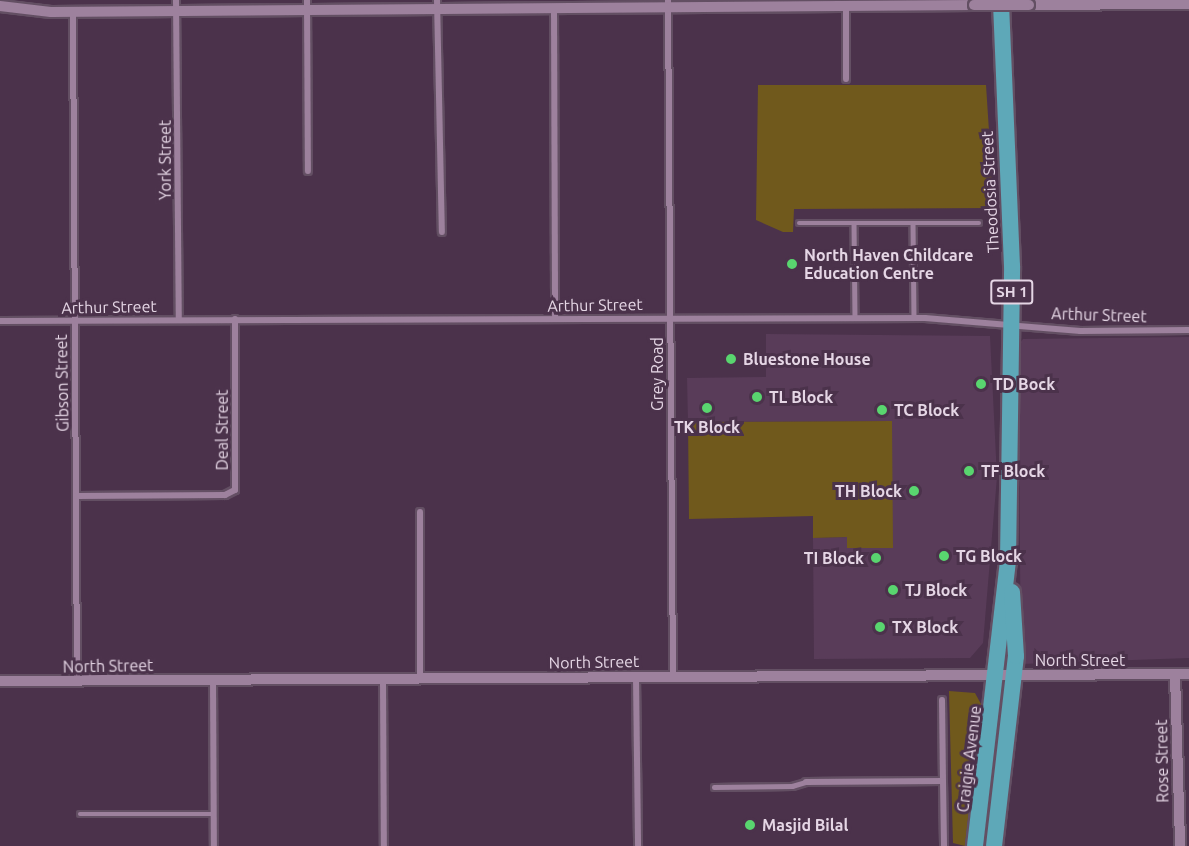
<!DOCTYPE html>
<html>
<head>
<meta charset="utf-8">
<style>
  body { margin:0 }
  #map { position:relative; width:1189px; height:846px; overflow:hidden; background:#4b324b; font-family:Ubuntu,sans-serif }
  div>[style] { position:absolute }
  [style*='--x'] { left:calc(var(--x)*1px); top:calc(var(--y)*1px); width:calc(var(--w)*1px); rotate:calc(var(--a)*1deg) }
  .built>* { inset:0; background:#593c59 }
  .green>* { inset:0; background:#70591c }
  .roads { filter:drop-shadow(2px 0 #634f63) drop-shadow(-2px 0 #634f63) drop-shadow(0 2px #634f63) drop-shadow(0 -2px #634f63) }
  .service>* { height:4.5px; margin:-2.25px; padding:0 2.25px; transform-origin:2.25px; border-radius:2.25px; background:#9d819d }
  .minor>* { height:6px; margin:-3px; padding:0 3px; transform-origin:3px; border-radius:3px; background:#9d819d }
  .tertiary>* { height:10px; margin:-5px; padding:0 5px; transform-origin:5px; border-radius:5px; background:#9d819d }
  .trunk>* { height:16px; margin:-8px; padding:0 8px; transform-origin:8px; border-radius:8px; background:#5ea8b8 }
  .bridges { filter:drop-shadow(2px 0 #634f63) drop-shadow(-2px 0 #634f63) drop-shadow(0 2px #634f63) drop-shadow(0 -2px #634f63) }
  .tertiary-bridge>* { height:10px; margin:-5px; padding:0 5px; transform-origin:5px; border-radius:5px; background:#9d819d }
  .dots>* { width:16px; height:16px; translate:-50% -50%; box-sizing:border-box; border:3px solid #4b324b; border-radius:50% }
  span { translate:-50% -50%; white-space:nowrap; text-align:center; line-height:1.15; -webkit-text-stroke:6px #4b324b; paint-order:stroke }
  .shield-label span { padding:2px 4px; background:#4b324b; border:2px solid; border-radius:4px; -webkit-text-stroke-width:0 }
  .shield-label { font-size:15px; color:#e5d6e5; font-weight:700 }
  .street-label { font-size:16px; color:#e5d6e5 }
  .poi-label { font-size:16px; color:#e5d6e5; font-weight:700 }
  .left { translate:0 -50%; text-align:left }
  .right { translate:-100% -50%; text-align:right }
</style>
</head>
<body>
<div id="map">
  <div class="built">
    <div style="clip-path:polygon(766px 334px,990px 336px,997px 477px,983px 643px,970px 658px,814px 659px,813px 538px,847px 537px,847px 548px,892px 548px,891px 421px,688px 422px,687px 378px,766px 377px)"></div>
    <div style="clip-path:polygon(1189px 337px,1189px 658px,1021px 664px,1018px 345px,1023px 339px)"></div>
  </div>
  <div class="green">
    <div style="clip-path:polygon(758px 85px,986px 85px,994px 208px,794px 209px,793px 232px,783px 232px,756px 220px)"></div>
    <div style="clip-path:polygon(892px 421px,893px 548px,847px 548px,847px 537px,813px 538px,813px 516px,689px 519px,688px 422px)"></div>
    <div style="clip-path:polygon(949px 691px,975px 693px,981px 704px,965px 846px,953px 843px)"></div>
  </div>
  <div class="roads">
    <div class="service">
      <div style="--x:799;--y:223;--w:180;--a:0"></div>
      <div style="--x:854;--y:223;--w:95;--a:89.4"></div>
      <div style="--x:913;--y:223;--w:95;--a:89.4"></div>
      <div style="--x:714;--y:787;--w:78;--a:-0.7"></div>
      <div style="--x:792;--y:786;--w:15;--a:-16"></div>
      <div style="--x:80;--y:814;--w:134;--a:0"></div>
    </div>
    <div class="minor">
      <div style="--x:176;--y:0;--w:319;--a:89.5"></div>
      <div style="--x:307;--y:0;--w:171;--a:89.7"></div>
      <div style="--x:437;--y:0;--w:232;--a:88.8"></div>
      <div style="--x:668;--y:0;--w:676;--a:89.58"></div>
      <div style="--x:554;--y:8;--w:311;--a:89.8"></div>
      <div style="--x:73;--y:12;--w:669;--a:89.66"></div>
      <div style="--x:846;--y:79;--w:72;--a:-90"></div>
      <div style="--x:0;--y:321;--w:925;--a:-0.19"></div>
      <div style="--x:925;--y:318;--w:156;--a:4.8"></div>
      <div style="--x:1080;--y:331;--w:109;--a:-0.5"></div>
      <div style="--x:77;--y:496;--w:148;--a:-0.4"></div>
      <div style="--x:225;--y:495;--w:11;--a:-27"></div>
      <div style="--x:235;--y:490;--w:171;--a:-90"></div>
      <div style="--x:420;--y:512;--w:165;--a:90"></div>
      <div style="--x:636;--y:677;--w:169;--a:89.3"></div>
      <div style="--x:213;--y:679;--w:167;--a:89.7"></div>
      <div style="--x:383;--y:680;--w:166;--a:89.7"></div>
      <div style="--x:942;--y:700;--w:81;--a:89.3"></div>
      <div style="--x:806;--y:782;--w:137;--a:-0.4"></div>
      <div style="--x:943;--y:781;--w:65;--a:89.1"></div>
    </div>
    <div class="tertiary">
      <div style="--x:1029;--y:5;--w:160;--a:-0.4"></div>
      <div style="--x:0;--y:6;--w:51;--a:6.7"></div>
      <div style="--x:51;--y:12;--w:923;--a:-0.43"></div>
      <div style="--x:1175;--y:674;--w:172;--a:88.3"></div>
      <div style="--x:0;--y:681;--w:1189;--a:-0.34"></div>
    </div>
    <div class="trunk">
      <div style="--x:975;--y:846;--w:287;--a:-83.4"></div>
      <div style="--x:1008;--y:561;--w:295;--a:-89.2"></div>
      <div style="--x:1012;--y:266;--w:266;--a:-92.4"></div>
      <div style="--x:994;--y:846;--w:191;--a:-83.4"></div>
      <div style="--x:1016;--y:656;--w:64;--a:-93.6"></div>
    </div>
  </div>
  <div class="bridges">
    <div class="tertiary-bridge">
      <div style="--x:974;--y:5;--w:55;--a:0"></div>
    </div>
  </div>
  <div class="dots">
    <div style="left:792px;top:264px;background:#59d56f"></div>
    <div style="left:731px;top:359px;background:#59d56f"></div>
    <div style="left:981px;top:384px;background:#59d56f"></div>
    <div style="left:757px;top:397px;background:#59d56f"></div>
    <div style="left:707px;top:408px;background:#59d56f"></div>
    <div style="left:882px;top:410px;background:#59d56f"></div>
    <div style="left:969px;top:471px;background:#59d56f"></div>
    <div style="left:914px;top:491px;background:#59d56f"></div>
    <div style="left:944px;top:556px;background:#59d56f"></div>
    <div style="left:876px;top:558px;background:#59d56f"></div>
    <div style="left:893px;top:590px;background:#59d56f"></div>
    <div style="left:880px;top:627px;background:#59d56f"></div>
    <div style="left:750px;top:825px;background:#59d56f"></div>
  </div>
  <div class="shield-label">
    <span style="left:1012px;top:292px">SH 1</span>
  </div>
  <div class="street-label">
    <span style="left:165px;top:160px;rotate:-90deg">York Street</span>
    <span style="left:990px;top:192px;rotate:-93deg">Theodosia Street</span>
    <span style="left:595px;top:305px;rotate:-1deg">Arthur Street</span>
    <span style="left:109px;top:307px;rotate:-1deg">Arthur Street</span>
    <span style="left:1099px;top:315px;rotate:2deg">Arthur Street</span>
    <span style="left:657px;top:374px;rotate:-90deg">Grey Road</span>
    <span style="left:62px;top:383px;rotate:-91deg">Gibson Street</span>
    <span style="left:222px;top:430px;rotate:-90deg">Deal Street</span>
    <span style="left:1080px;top:660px">North Street</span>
    <span style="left:594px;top:662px;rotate:-1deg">North Street</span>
    <span style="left:108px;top:666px;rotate:-1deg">North Street</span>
    <span style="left:969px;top:759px;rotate:-83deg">Craigie Avenue</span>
    <span style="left:1162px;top:761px;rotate:-91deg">Rose Street</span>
  </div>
  <div class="poi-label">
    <span class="left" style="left:804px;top:264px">North Haven Childcare<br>Education Centre</span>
    <span class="left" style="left:743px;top:359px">Bluestone House</span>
    <span class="left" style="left:993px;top:384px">TD Bock</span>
    <span class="left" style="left:769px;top:397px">TL Block</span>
    <span class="left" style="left:894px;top:410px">TC Block</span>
    <span style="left:707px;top:427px">TK Block</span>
    <span class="left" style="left:981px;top:471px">TF Block</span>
    <span class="right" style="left:902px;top:491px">TH Block</span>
    <span class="left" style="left:956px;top:556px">TG Block</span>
    <span class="right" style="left:864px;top:558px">TI Block</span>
    <span class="left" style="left:905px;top:590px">TJ Block</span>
    <span class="left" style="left:892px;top:627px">TX Block</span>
    <span class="left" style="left:762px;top:825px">Masjid Bilal</span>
  </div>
</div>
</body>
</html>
